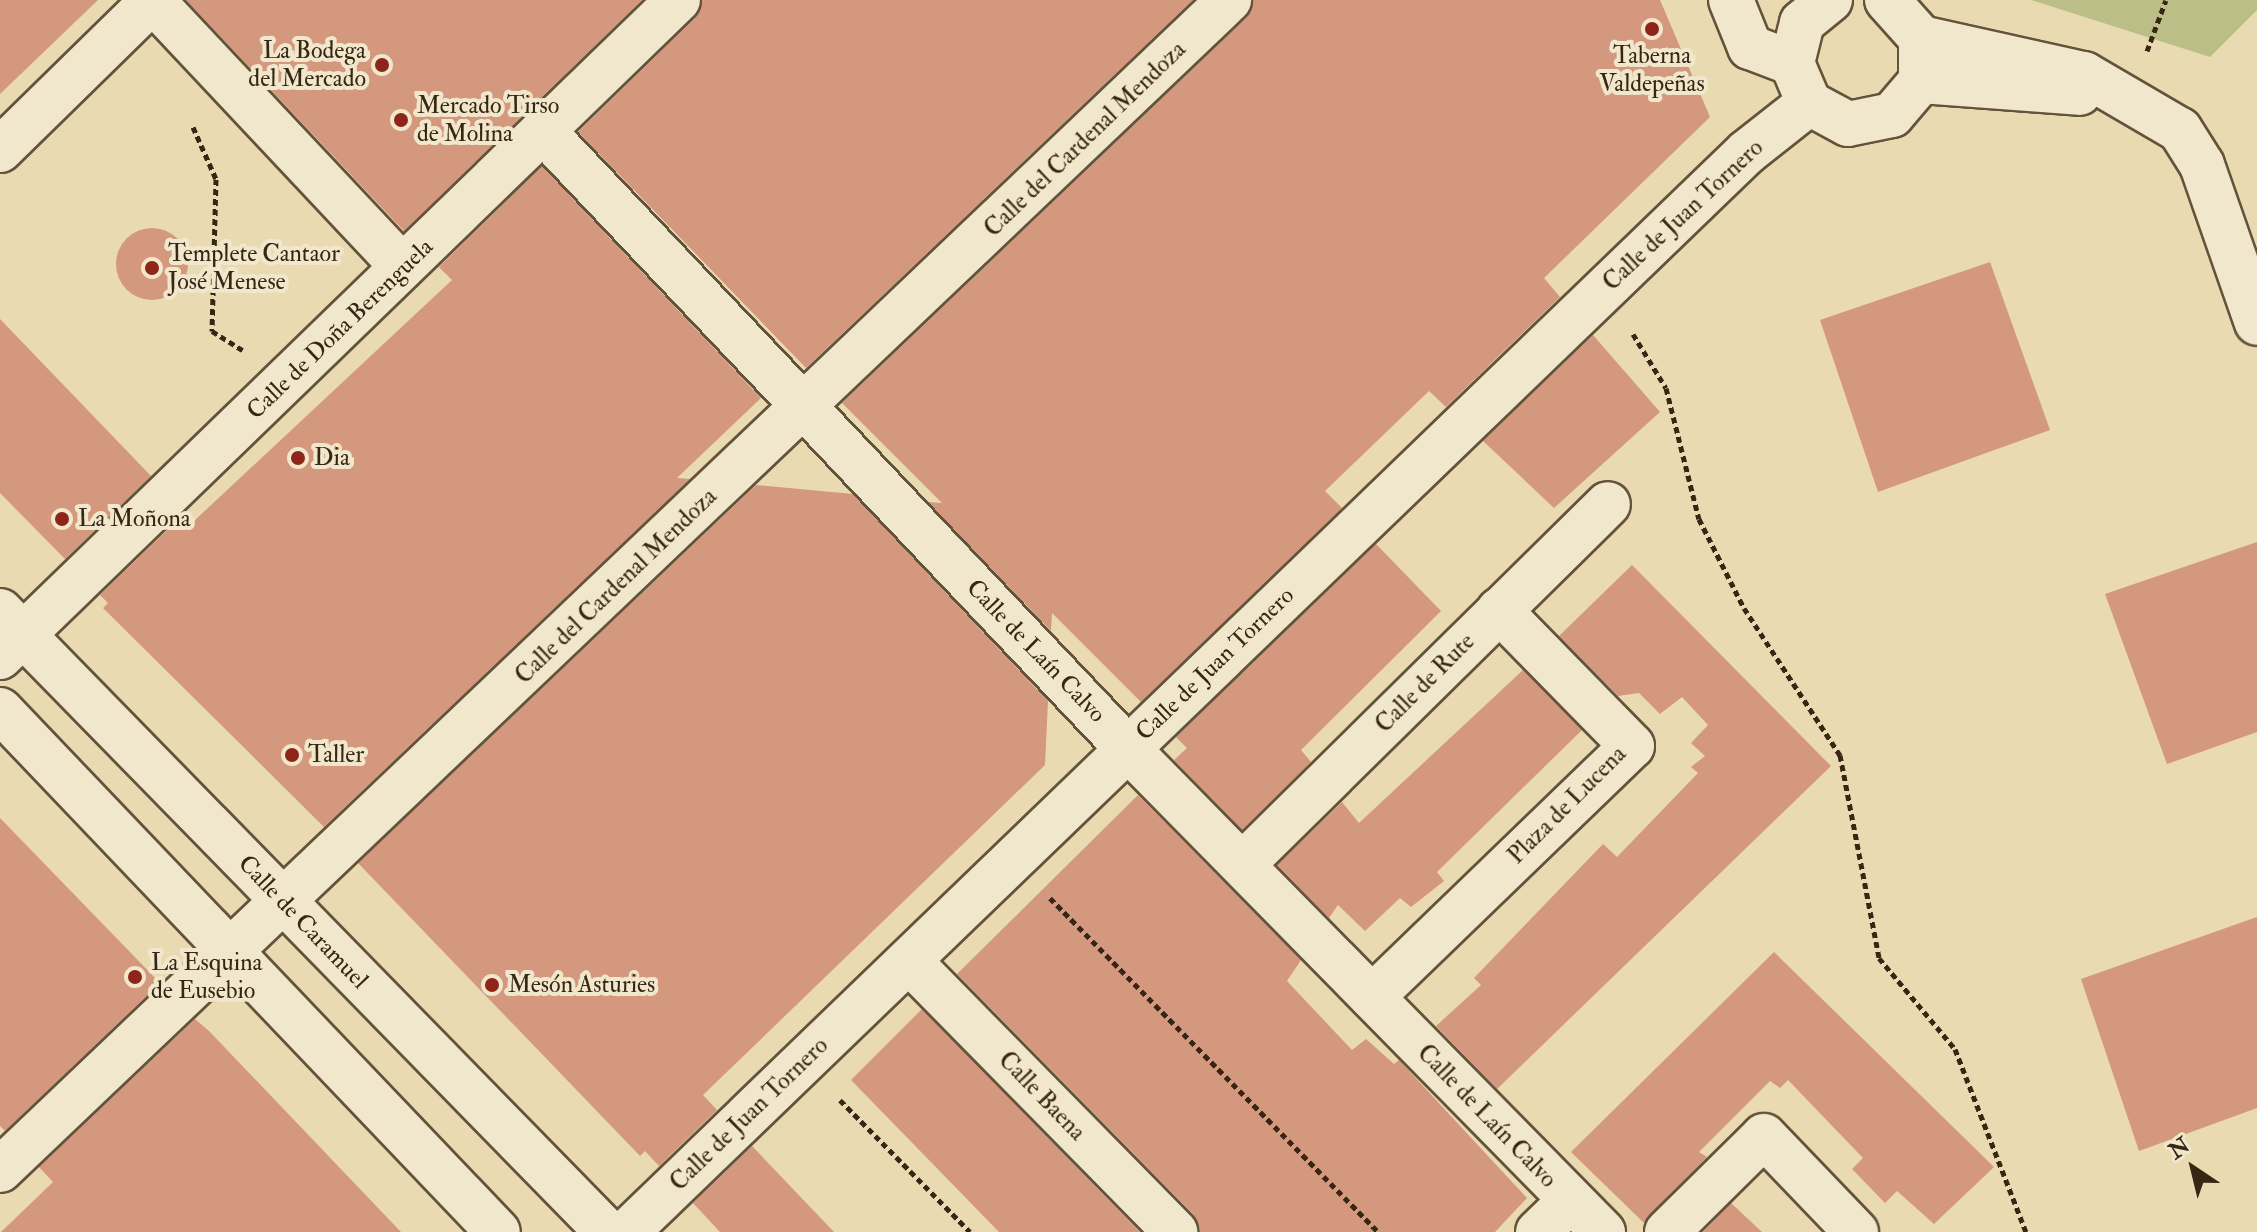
<!DOCTYPE html>
<html>
<head>
<meta charset="utf-8">
<style>
  body { margin:0 }
  #map { position:relative; width:2257px; height:1232px; overflow:hidden; background:#eadab1; font-family:"IM FELL Double Pica",serif }
  div>[style] { position:absolute }
  [style*='--x'] { left:calc(var(--x)*1px); top:calc(var(--y)*1px); width:calc(var(--w)*1px); rotate:calc(var(--a)*1deg) }
  .green>* { inset:0; background:#bcbe88 }
  .building>* { inset:0; background:#d3987e }
  .round { border-radius:50% }
  .path>* { height:5px; margin-top:-2.5px; transform-origin:0; background:repeating-linear-gradient(90deg,#372614 0 6px,transparent 0 10px) }
  .roads { filter:drop-shadow(2px 0 #64533b) drop-shadow(-2px 0 #64533b) drop-shadow(0 2px #64533b) drop-shadow(0 -2px #64533b) }
  .minor>* { height:44px; margin:-22px; padding:0 22px; transform-origin:22px; border-radius:22px; background:#f1e7cc }
  .dots>* { width:22px; height:22px; translate:-50% -50%; box-sizing:border-box; border:4px solid #f1e7cc; border-radius:50% }
  span { translate:-50% -50%; white-space:nowrap; text-align:center; line-height:1.15; -webkit-text-stroke:8px #f1e7cc; paint-order:stroke }
  .poi-label { font-size:24px; color:#372614 }
  .right { translate:-100% -50%; text-align:right }
  .left { translate:0 -50%; text-align:left }
  .street-label { font-size:24px; color:#372614 }
  .north { position:absolute; left:2153px; top:1128px; width:80px; height:80px; -webkit-text-stroke:6px #f1e7cc; paint-order:stroke; rotate:325deg; font-size:22px; font-weight:700; line-height:32px; text-align:center; color:#372614 }
  .north::after { content:''; display:block; margin:auto; width:28px; height:36px; background:#372614; clip-path:polygon(50% 0,100% 100%,50% 72%,0 100%) }
</style>
</head>
<body>
<div id="map">
  <div class="green">
    <div style="clip-path:polygon(2031px 0,2257px 0,2257px 10px,2210px 57px)"></div>
  </div>
  <div class="building">
    <div style="clip-path:polygon(0 0,98px 0,0 94px)"></div>
    <div style="clip-path:polygon(186px 0,642px 0,404px 231px)"></div>
    <div style="clip-path:polygon(702px 0,1193px 0,806px 368px,578px 132px,695px 18px)"></div>
    <div style="clip-path:polygon(1253px 0,1660px 0,1710px 117px,1544px 278px,1560px 297px,1446px 407px,1429px 391px,1325px 491px,1342px 508px,1141px 702px,1052px 613px,1051px 631px,928px 502px,942px 503px,842px 403px,1246px 18px)"></div>
    <div style="clip-path:polygon(542px 166px,761px 398px,677px 478px,690px 479px,324px 827px,103px 608px,108px 603px,100px 595px,186px 512px,194px 521px,452px 280px,439px 267px)"></div>
    <div class="round" style="left:116px;top:228px;width:72px;height:72px"></div>
    <div style="clip-path:polygon(1990px 262px,2050px 430px,1878px 492px,1820px 320px)"></div>
    <div style="clip-path:polygon(0 319px,151px 476px,65px 559px,0 493px)"></div>
    <div style="clip-path:polygon(1593px 335px,1660px 412px,1554px 508px,1483px 441px)"></div>
    <div style="clip-path:polygon(756px 485px,853px 494px,1048px 701px,1045px 765px,703px 1095px,717px 1110px,659px 1166px,645px 1151px,640px 1156px,358px 863px)"></div>
    <div style="clip-path:polygon(2257px 542px,2257px 732px,2167px 764px,2105px 594px)"></div>
    <div style="clip-path:polygon(1376px 544px,1441px 611px,1301px 750px,1311px 762px,1242px 830px,1174px 760px,1187px 748px,1176px 737px)"></div>
    <div style="clip-path:polygon(1632px 565px,1831px 766px,1497px 1089px,1436px 1026px,1481px 985px,1474px 978px,1603px 844px,1617px 857px,1698px 773px,1691px 767px,1705px 756px,1691px 743px,1708px 725px,1682px 697px,1660px 714px,1639px 693px,1618px 696px,1559px 636px)"></div>
    <div style="clip-path:polygon(1523px 670px,1582px 730px,1437px 872px,1444px 881px,1411px 907px,1400px 898px,1365px 931px,1338px 905px,1329px 918px,1277px 865px,1342px 802px,1359px 823px)"></div>
    <div style="clip-path:polygon(1138px 795px,1301px 960px,1287px 981px,1352px 1050px,1366px 1039px,1394px 1064px,1399px 1060px,1527px 1198px,1495px 1232px,1199px 1232px,1193px 1214px,957px 974px)"></div>
    <div style="clip-path:polygon(0 818px,160px 983px,5px 1131px,0 1126px)"></div>
    <div style="clip-path:polygon(2257px 917px,2257px 1108px,2139px 1151px,2081px 979px)"></div>
    <div style="clip-path:polygon(1774px 952px,1994px 1167px,1934px 1224px,1897px 1191px,1885px 1203px,1852px 1169px,1863px 1158px,1788px 1080px,1780px 1088px,1770px 1081px,1699px 1152px,1707px 1157px,1644px 1223px,1571px 1152px)"></div>
    <div style="clip-path:polygon(922px 1009px,1140px 1232px,999px 1232px,851px 1080px)"></div>
    <div style="clip-path:polygon(195px 1019px,210px 1032px,401px 1232px,1px 1232px,53px 1182px,39px 1167px)"></div>
    <div style="clip-path:polygon(752px 1146px,834px 1232px,720px 1232px,693px 1203px)"></div>
    <div style="clip-path:polygon(1731px 1203px,1762px 1232px,1703px 1232px)"></div>
  </div>
  <div class="path">
    <div style="--x:2147;--y:51;--w:54;--a:-69.6"></div>
    <div style="--x:193;--y:127;--w:57;--a:66.1"></div>
    <div style="--x:216;--y:179;--w:152;--a:91.5"></div>
    <div style="--x:212;--y:331;--w:36;--a:32"></div>
    <div style="--x:1633;--y:334;--w:63;--a:58.6"></div>
    <div style="--x:1666;--y:388;--w:135;--a:75.9"></div>
    <div style="--x:1699;--y:519;--w:100;--a:63.2"></div>
    <div style="--x:1744;--y:608;--w:176;--a:56.9"></div>
    <div style="--x:1840;--y:755;--w:207;--a:79.1"></div>
    <div style="--x:1879;--y:958;--w:119;--a:50.1"></div>
    <div style="--x:1955;--y:1049;--w:196;--a:68.8"></div>
    <div style="--x:1050;--y:898;--w:468;--a:45.5"></div>
    <div style="--x:840;--y:1100;--w:185;--a:45.4"></div>
  </div>
  <div class="roads">
    <div class="minor">
      <div style="--x:152;--y:0;--w:366;--a:46.8"></div>
      <div style="--x:1731;--y:0;--w:51;--a:68"></div>
      <div style="--x:1750;--y:47;--w:45;--a:20.9"></div>
      <div style="--x:1830;--y:0;--w:36;--a:141"></div>
      <div style="--x:1802;--y:23;--w:41;--a:104"></div>
      <div style="--x:1792;--y:63;--w:43;--a:67"></div>
      <div style="--x:1809;--y:103;--w:44;--a:28.3"></div>
      <div style="--x:1848;--y:124;--w:45;--a:-11.6"></div>
      <div style="--x:1892;--y:115;--w:45;--a:-49.5"></div>
      <div style="--x:1921;--y:81;--w:43;--a:-90"></div>
      <div style="--x:1921;--y:38;--w:51;--a:-131.8"></div>
      <div style="--x:1921;--y:38;--w:167;--a:12.5"></div>
      <div style="--x:2084;--y:74;--w:111;--a:30.3"></div>
      <div style="--x:2180;--y:130;--w:41;--a:57.8"></div>
      <div style="--x:2202;--y:165;--w:167;--a:70.8"></div>
      <div style="--x:1921;--y:81;--w:159;--a:4.3"></div>
      <div style="--x:543;--y:131;--w:850;--a:46.57"></div>
      <div style="--x:1127;--y:748;--w:679;--a:45.48"></div>
      <div style="--x:0;--y:150;--w:214;--a:-44.4"></div>
      <div style="--x:0;--y:611;--w:868;--a:45.65"></div>
      <div style="--x:0;--y:657;--w:944;--a:-44.1"></div>
      <div style="--x:0;--y:710;--w:721;--a:46.35"></div>
      <div style="--x:1244;--y:863;--w:511;--a:-44.6"></div>
      <div style="--x:909;--y:961;--w:380;--a:45.5"></div>
      <div style="--x:1372;--y:997;--w:361;--a:-44"></div>
      <div style="--x:1632;--y:746;--w:190;--a:-134.4"></div>
      <div style="--x:0;--y:1170;--w:1697;--a:-43.59"></div>
      <div style="--x:627;--y:1232;--w:1556;--a:-43.96"></div>
      <div style="--x:1747;--y:152;--w:79;--a:-38.3"></div>
      <div style="--x:1538;--y:1232;--w:45;--a:-44.1"></div>
      <div style="--x:1667;--y:1232;--w:136;--a:-44.7"></div>
      <div style="--x:1764;--y:1136;--w:133;--a:46.2"></div>
    </div>
  </div>
  <div class="dots">
    <div style="left:1652px;top:29px;background:#8f2418"></div>
    <div style="left:382px;top:65px;background:#8f2418"></div>
    <div style="left:401px;top:120px;background:#8f2418"></div>
    <div style="left:152px;top:268px;background:#8f2418"></div>
    <div style="left:298px;top:458px;background:#8f2418"></div>
    <div style="left:62px;top:519px;background:#8f2418"></div>
    <div style="left:292px;top:755px;background:#8f2418"></div>
    <div style="left:135px;top:977px;background:#8f2418"></div>
    <div style="left:492px;top:985px;background:#8f2418"></div>
  </div>
  <div class="poi-label">
    <span class="right" style="left:366px;top:65px">La Bodega<br>del Mercado</span>
    <span style="left:1652px;top:70px">Taberna<br>Valdepeñas</span>
    <span class="left" style="left:417px;top:120px">Mercado Tirso<br>de Molina</span>
    <span class="left" style="left:168px;top:268px">Templete Cantaor<br>José Menese</span>
    <span class="left" style="left:314px;top:458px">Dia</span>
    <span class="left" style="left:78px;top:519px">La Moñona</span>
    <span class="left" style="left:308px;top:755px">Taller</span>
    <span class="left" style="left:151px;top:977px">La Esquina<br>de Eusebio</span>
    <span class="left" style="left:508px;top:985px">Mesón Asturies</span>
  </div>
  <div class="street-label">
    <span style="left:1085px;top:139px;rotate:-44deg">Calle del Cardenal Mendoza</span>
    <span style="left:1683px;top:215px;rotate:-43deg">Calle de Juan Tornero</span>
    <span style="left:340px;top:329px;rotate:-44deg">Calle de Doña Berenguela</span>
    <span style="left:616px;top:586px;rotate:-44deg">Calle del Cardenal Mendoza</span>
    <span style="left:1036px;top:651px;rotate:46deg">Calle de Laín Calvo</span>
    <span style="left:1215px;top:664px;rotate:-44deg">Calle de Juan Tornero</span>
    <span style="left:1425px;top:683px;rotate:-45deg">Calle de Rute</span>
    <span style="left:1567px;top:805px;rotate:-45deg">Plaza de Lucena</span>
    <span style="left:303px;top:922px;rotate:46deg">Calle de Caramuel</span>
    <span style="left:1042px;top:1096px;rotate:46deg">Calle Baena</span>
    <span style="left:749px;top:1114px;rotate:-44deg">Calle de Juan Tornero</span>
    <span style="left:1487px;top:1116px;rotate:46deg">Calle de Laín Calvo</span>
  </div>
  <div class="north">N</div>
</div>
</body>
</html>
